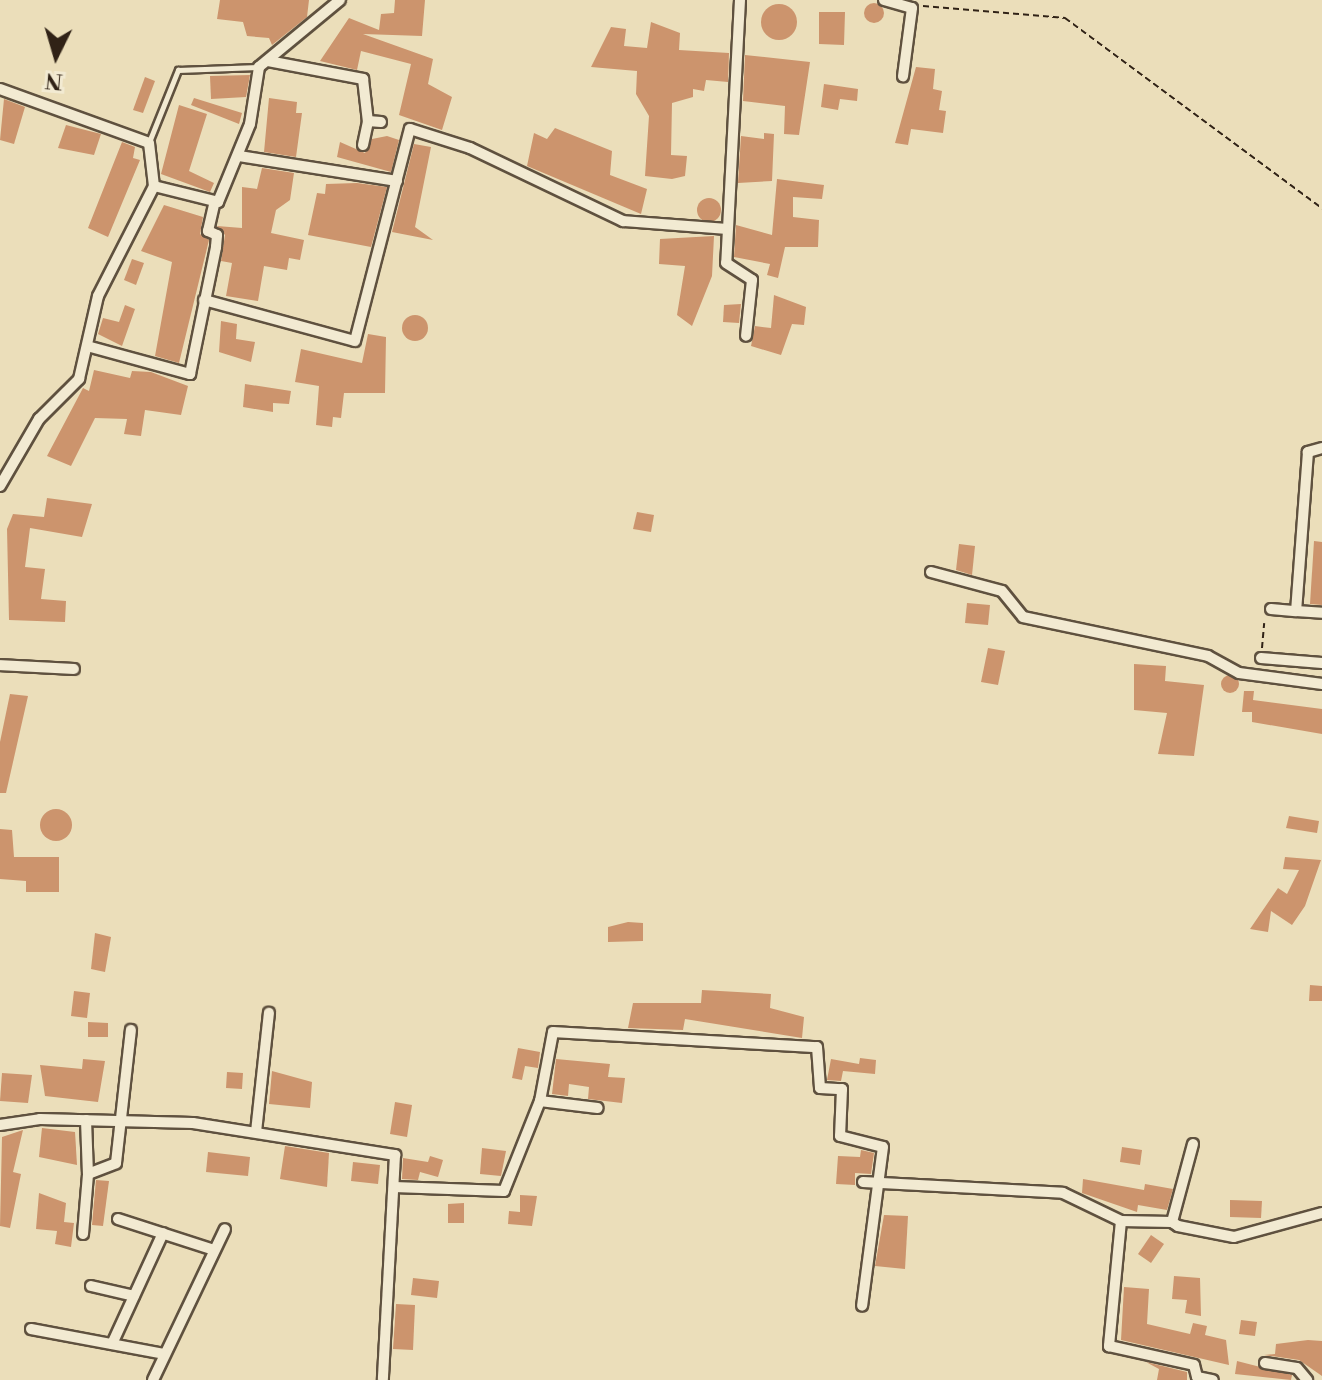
<!DOCTYPE html>
<html>
<head>
<meta charset="utf-8">
<style>
  body { margin:0 }
  #map { position:relative; width:1322px; height:1380px; overflow:hidden; background:#ebdeba; font-family:"Libre Bodoni",serif }
  div>[style] { position:absolute }
  [style*='--x'] { left:calc(var(--x)*1px); top:calc(var(--y)*1px); width:calc(var(--w)*1px); rotate:calc(var(--a)*1deg) }
  .building>* { inset:0; background:#cc946d }
  .round { border-radius:50% }
  .path>* { height:2px; margin-top:-1px; transform-origin:0; background:repeating-linear-gradient(90deg,#302216 0 6px,transparent 0 10px) }
  .roads { filter:drop-shadow(2px 0 #5f513f) drop-shadow(-2px 0 #5f513f) drop-shadow(0 2px #5f513f) drop-shadow(0 -2px #5f513f) }
  .lane>* { height:5px; margin:-2.5px; padding:0 2.5px; transform-origin:2.5px; border-radius:2.5px; background:#f2ead2 }
  .street>* { height:10px; margin:-5px; padding:0 5px; transform-origin:5px; border-radius:5px; background:#f2ead2 }
  span { translate:-50% -50%; white-space:nowrap; text-align:center; line-height:1.15; -webkit-text-stroke:6px #f2ead2; paint-order:stroke }
  .north { position:absolute; left:16px; top:16px; width:80px; height:80px; -webkit-text-stroke:6px #f2ead2; paint-order:stroke; rotate:185deg; font-size:22px; font-weight:700; line-height:32px; text-align:center; color:#302216 }
  .north::after { content:''; display:block; margin:auto; width:28px; height:36px; background:#302216; clip-path:polygon(50% 0,100% 100%,50% 72%,0 100%) }
</style>
</head>
<body>
<div id="map">
  <div class="building">
    <div style="clip-path:polygon(220px 0,309px 0,307px 17px,272px 45px,269px 38px,247px 36px,243px 22px,217px 19px)"></div>
    <div style="clip-path:polygon(395px 0,425px 0,422px 36px,363px 34px,433px 59px,428px 84px,452px 97px,442px 130px,399px 115px,411px 64px,361px 51px,357px 70px,320px 61px,349px 18px,379px 30px,381px 14px,394px 13px)"></div>
    <div class="round" style="left:864px;top:3px;width:20px;height:20px"></div>
    <div class="round" style="left:761px;top:4px;width:36px;height:36px"></div>
    <div style="clip-path:polygon(819px 12px,845px 12px,844px 45px,819px 44px)"></div>
    <div style="clip-path:polygon(651px 22px,680px 33px,679px 50px,729px 53px,728px 82px,706px 80px,704px 91px,693px 89px,693px 97px,672px 103px,671px 155px,687px 156px,685px 176px,672px 179px,645px 176px,649px 116px,636px 94px,637px 71px,591px 67px,611px 27px,626px 29px,624px 46px,647px 48px)"></div>
    <div style="clip-path:polygon(745px 55px,810px 62px,799px 135px,784px 134px,785px 106px,743px 101px)"></div>
    <div style="clip-path:polygon(916px 67px,935px 69px,933px 89px,942px 91px,939px 110px,946px 111px,943px 133px,911px 129px,908px 145px,895px 143px)"></div>
    <div style="clip-path:polygon(250px 75px,246px 97px,211px 99px,210px 76px)"></div>
    <div style="clip-path:polygon(145px 77px,155px 81px,143px 113px,133px 110px)"></div>
    <div style="clip-path:polygon(824px 84px,858px 89px,857px 101px,840px 99px,838px 110px,821px 107px)"></div>
    <div style="clip-path:polygon(194px 98px,242px 113px,239px 124px,191px 105px)"></div>
    <div style="clip-path:polygon(269px 98px,297px 102px,296px 113px,302px 113px,296px 157px,264px 152px)"></div>
    <div style="clip-path:polygon(4px 99px,25px 107px,14px 144px,0 140px)"></div>
    <div style="clip-path:polygon(179px 105px,207px 114px,189px 171px,214px 183px,210px 192px,161px 174px)"></div>
    <div style="clip-path:polygon(66px 125px,101px 134px,94px 155px,58px 148px)"></div>
    <div style="clip-path:polygon(555px 128px,612px 151px,610px 175px,647px 189px,641px 214px,527px 166px,534px 133px,547px 139px)"></div>
    <div style="clip-path:polygon(764px 133px,774px 134px,772px 181px,738px 183px,741px 136px,764px 139px)"></div>
    <div style="clip-path:polygon(387px 136px,399px 140px,391px 172px,337px 157px,340px 142px,365px 153px,372px 139px)"></div>
    <div style="clip-path:polygon(122px 142px,135px 147px,133px 158px,140px 160px,108px 237px,88px 228px)"></div>
    <div style="clip-path:polygon(414px 144px,431px 147px,415px 227px,433px 240px,392px 232px)"></div>
    <div style="clip-path:polygon(262px 168px,294px 173px,290px 200px,276px 210px,271px 233px,304px 240px,300px 260px,289px 258px,287px 270px,264px 266px,258px 301px,226px 296px,232px 263px,221px 261px,225px 235px,217px 226px,242px 228px,242px 187px,257px 189px)"></div>
    <div style="clip-path:polygon(777px 179px,824px 185px,822px 199px,793px 197px,793px 217px,819px 220px,818px 247px,785px 247px,778px 278px,767px 275px,770px 264px,734px 257px,736px 225px,772px 235px)"></div>
    <div style="clip-path:polygon(357px 183px,387px 187px,371px 247px,308px 235px,317px 193px,325px 194px,326px 184px)"></div>
    <div class="round" style="left:697px;top:198px;width:24px;height:24px"></div>
    <div style="clip-path:polygon(164px 205px,203px 217px,200px 234px,209px 240px,179px 363px,155px 356px,172px 262px,141px 251px)"></div>
    <div style="clip-path:polygon(714px 236px,712px 276px,692px 326px,677px 315px,685px 266px,659px 264px,660px 239px)"></div>
    <div style="clip-path:polygon(132px 259px,144px 263px,136px 285px,124px 280px)"></div>
    <div style="clip-path:polygon(774px 295px,806px 307px,804px 325px,792px 324px,781px 355px,751px 346px,755px 326px,771px 328px)"></div>
    <div style="clip-path:polygon(741px 304px,739px 323px,723px 322px,724px 305px)"></div>
    <div style="clip-path:polygon(125px 305px,135px 309px,122px 346px,98px 334px,103px 318px,119px 322px)"></div>
    <div class="round" style="left:402px;top:315px;width:26px;height:26px"></div>
    <div style="clip-path:polygon(221px 321px,237px 324px,236px 339px,255px 342px,251px 362px,219px 352px)"></div>
    <div style="clip-path:polygon(368px 334px,386px 337px,385px 393px,344px 393px,341px 418px,333px 417px,332px 427px,316px 425px,319px 386px,295px 382px,301px 349px,362px 363px)"></div>
    <div style="clip-path:polygon(94px 370px,130px 378px,132px 371px,151px 372px,188px 386px,181px 415px,145px 410px,141px 436px,124px 434px,127px 419px,95px 418px,71px 466px,47px 456px,83px 388px,89px 391px)"></div>
    <div style="clip-path:polygon(245px 384px,291px 391px,289px 404px,273px 403px,273px 412px,243px 407px)"></div>
    <div style="clip-path:polygon(47px 498px,92px 504px,82px 537px,30px 528px,25px 567px,45px 569px,41px 599px,66px 601px,65px 622px,9px 620px,7px 529px,13px 514px,44px 517px)"></div>
    <div style="clip-path:polygon(637px 512px,654px 515px,651px 532px,633px 529px)"></div>
    <div style="clip-path:polygon(1314px 541px,1322px 542px,1322px 605px,1310px 604px)"></div>
    <div style="clip-path:polygon(959px 544px,975px 546px,972px 575px,956px 570px)"></div>
    <div style="clip-path:polygon(967px 603px,990px 605px,988px 625px,965px 623px)"></div>
    <div style="clip-path:polygon(988px 648px,1005px 651px,998px 685px,981px 682px)"></div>
    <div style="clip-path:polygon(1134px 664px,1166px 666px,1165px 681px,1204px 685px,1194px 756px,1158px 754px,1167px 713px,1134px 710px)"></div>
    <div class="round" style="left:1221px;top:675px;width:18px;height:18px"></div>
    <div style="clip-path:polygon(1244px 691px,1254px 691px,1253px 700px,1322px 709px,1322px 734px,1252px 722px,1252px 712px,1242px 712px)"></div>
    <div style="clip-path:polygon(10px 694px,28px 696px,6px 793px,0 793px,0 742px)"></div>
    <div class="round" style="left:40px;top:809px;width:32px;height:32px"></div>
    <div style="clip-path:polygon(1289px 816px,1319px 821px,1317px 833px,1286px 828px)"></div>
    <div style="clip-path:polygon(0 829px,12px 830px,14px 857px,59px 857px,59px 892px,26px 892px,26px 881px,0 879px)"></div>
    <div style="clip-path:polygon(1285px 857px,1321px 860px,1305px 906px,1292px 925px,1271px 911px,1268px 932px,1250px 929px,1278px 888px,1287px 894px,1299px 870px,1283px 869px)"></div>
    <div style="clip-path:polygon(628px 922px,643px 923px,643px 941px,608px 942px,608px 927px)"></div>
    <div style="clip-path:polygon(95px 933px,111px 937px,105px 972px,91px 969px)"></div>
    <div style="clip-path:polygon(1310px 985px,1322px 986px,1322px 1001px,1309px 1001px)"></div>
    <div style="clip-path:polygon(702px 990px,771px 994px,770px 1008px,804px 1017px,802px 1038px,685px 1019px,683px 1030px,628px 1028px,633px 1003px,701px 1003px)"></div>
    <div style="clip-path:polygon(74px 991px,90px 993px,87px 1018px,71px 1016px)"></div>
    <div style="clip-path:polygon(88px 1022px,108px 1023px,108px 1037px,88px 1037px)"></div>
    <div style="clip-path:polygon(518px 1048px,540px 1052px,538px 1068px,525px 1066px,522px 1080px,512px 1078px)"></div>
    <div style="clip-path:polygon(860px 1058px,876px 1060px,875px 1074px,843px 1071px,841px 1081px,827px 1080px,831px 1059px,859px 1064px)"></div>
    <div style="clip-path:polygon(83px 1059px,105px 1061px,98px 1102px,45px 1096px,40px 1065px,82px 1069px)"></div>
    <div style="clip-path:polygon(556px 1059px,610px 1064px,608px 1077px,625px 1078px,622px 1103px,588px 1099px,589px 1087px,569px 1084px,568px 1096px,552px 1094px)"></div>
    <div style="clip-path:polygon(272px 1071px,312px 1082px,310px 1108px,269px 1104px)"></div>
    <div style="clip-path:polygon(227px 1072px,243px 1073px,242px 1089px,226px 1088px)"></div>
    <div style="clip-path:polygon(2px 1073px,32px 1075px,28px 1103px,0 1101px)"></div>
    <div style="clip-path:polygon(395px 1102px,412px 1105px,407px 1137px,390px 1134px)"></div>
    <div style="clip-path:polygon(42px 1128px,75px 1132px,77px 1165px,39px 1157px)"></div>
    <div style="clip-path:polygon(23px 1130px,13px 1172px,21px 1174px,10px 1228px,0 1226px,2px 1137px)"></div>
    <div style="clip-path:polygon(285px 1146px,329px 1153px,327px 1187px,280px 1179px)"></div>
    <div style="clip-path:polygon(1122px 1147px,1142px 1150px,1140px 1165px,1120px 1162px)"></div>
    <div style="clip-path:polygon(482px 1148px,506px 1151px,501px 1176px,480px 1174px)"></div>
    <div style="clip-path:polygon(861px 1150px,874px 1153px,871px 1174px,855px 1173px,855px 1185px,836px 1184px,838px 1156px,860px 1157px)"></div>
    <div style="clip-path:polygon(208px 1152px,250px 1157px,248px 1176px,206px 1172px)"></div>
    <div style="clip-path:polygon(430px 1156px,443px 1160px,438px 1177px,420px 1172px,418px 1180px,402px 1179px,403px 1158px,428px 1162px)"></div>
    <div style="clip-path:polygon(353px 1162px,380px 1165px,378px 1184px,351px 1181px)"></div>
    <div style="clip-path:polygon(1083px 1179px,1144px 1190px,1145px 1184px,1173px 1189px,1167px 1210px,1138px 1205px,1137px 1212px,1082px 1193px)"></div>
    <div style="clip-path:polygon(96px 1180px,109px 1181px,103px 1226px,92px 1225px)"></div>
    <div style="clip-path:polygon(39px 1193px,66px 1203px,64px 1222px,74px 1223px,71px 1247px,55px 1244px,57px 1231px,36px 1229px)"></div>
    <div style="clip-path:polygon(520px 1195px,537px 1196px,532px 1226px,508px 1224px,509px 1211px,520px 1212px)"></div>
    <div style="clip-path:polygon(1230px 1200px,1262px 1201px,1261px 1218px,1230px 1217px)"></div>
    <div style="clip-path:polygon(464px 1203px,464px 1223px,448px 1223px,448px 1204px)"></div>
    <div style="clip-path:polygon(884px 1215px,908px 1216px,905px 1269px,875px 1266px)"></div>
    <div style="clip-path:polygon(1151px 1235px,1164px 1244px,1151px 1263px,1138px 1254px)"></div>
    <div style="clip-path:polygon(1174px 1276px,1200px 1278px,1201px 1316px,1185px 1313px,1187px 1300px,1172px 1299px)"></div>
    <div style="clip-path:polygon(413px 1278px,439px 1281px,437px 1298px,411px 1295px)"></div>
    <div style="clip-path:polygon(1124px 1287px,1149px 1289px,1147px 1324px,1190px 1334px,1193px 1323px,1207px 1326px,1205px 1335px,1226px 1340px,1229px 1365px,1121px 1340px)"></div>
    <div style="clip-path:polygon(396px 1304px,415px 1305px,413px 1350px,393px 1349px)"></div>
    <div style="clip-path:polygon(1241px 1320px,1257px 1322px,1255px 1336px,1239px 1334px)"></div>
    <div style="clip-path:polygon(1308px 1340px,1322px 1341px,1322px 1376px,1299px 1360px,1264px 1355px,1275px 1354px,1276px 1344px)"></div>
    <div style="clip-path:polygon(1237px 1361px,1292px 1375px,1291px 1380px,1235px 1374px)"></div>
    <div style="clip-path:polygon(1146px 1362px,1187px 1372px,1187px 1380px,1157px 1380px,1159px 1369px)"></div>
  </div>
  <div class="path">
    <div style="--x:923;--y:6;--w:143;--a:4.8"></div>
    <div style="--x:1065;--y:18;--w:320;--a:36.5"></div>
    <div style="--x:1262;--y:648;--w:25;--a:-85"></div>
  </div>
  <div class="roads">
    <div class="lane">
      <div style="--x:149;--y:142;--w:78;--a:-68.1"></div>
      <div style="--x:178;--y:70;--w:80;--a:-2.1"></div>
    </div>
    <div class="street">
      <div style="--x:740;--y:0;--w:263;--a:93"></div>
      <div style="--x:726;--y:263;--w:31;--a:33"></div>
      <div style="--x:752;--y:280;--w:56;--a:96.1"></div>
      <div style="--x:884;--y:0;--w:29;--a:16"></div>
      <div style="--x:912;--y:8;--w:69;--a:97.5"></div>
      <div style="--x:268;--y:61;--w:97;--a:10.7"></div>
      <div style="--x:363;--y:79;--w:43;--a:83.4"></div>
      <div style="--x:0;--y:89;--w:158;--a:19.9"></div>
      <div style="--x:149;--y:143;--w:43;--a:83.4"></div>
      <div style="--x:363;--y:145;--w:25;--a:-78"></div>
      <div style="--x:368;--y:121;--w:13;--a:4"></div>
      <div style="--x:239;--y:156;--w:160;--a:9"></div>
      <div style="--x:204;--y:300;--w:156;--a:15.2"></div>
      <div style="--x:355;--y:341;--w:219;--a:-75.5"></div>
      <div style="--x:410;--y:129;--w:63;--a:17.6"></div>
      <div style="--x:470;--y:148;--w:170;--a:25.5"></div>
      <div style="--x:623;--y:221;--w:103;--a:4.4"></div>
      <div style="--x:87;--y:346;--w:107;--a:15.2"></div>
      <div style="--x:190;--y:374;--w:130;--a:-78.4"></div>
      <div style="--x:216;--y:247;--w:12;--a:-85"></div>
      <div style="--x:217;--y:235;--w:10;--a:-156"></div>
      <div style="--x:208;--y:231;--w:28;--a:-77"></div>
      <div style="--x:1322;--y:448;--w:15;--a:164"></div>
      <div style="--x:1308;--y:452;--w:159;--a:94.3"></div>
      <div style="--x:1296;--y:611;--w:26;--a:4"></div>
      <div style="--x:0;--y:486;--w:78;--a:-59.8"></div>
      <div style="--x:39;--y:419;--w:57;--a:-45"></div>
      <div style="--x:79;--y:379;--w:85;--a:-77.1"></div>
      <div style="--x:98;--y:296;--w:123;--a:-63"></div>
      <div style="--x:154;--y:186;--w:66;--a:14"></div>
      <div style="--x:218;--y:202;--w:84;--a:-67.7"></div>
      <div style="--x:250;--y:124;--w:58;--a:-81"></div>
      <div style="--x:259;--y:67;--w:105;--a:-39.6"></div>
      <div style="--x:931;--y:572;--w:73;--a:15"></div>
      <div style="--x:1002;--y:591;--w:33;--a:51"></div>
      <div style="--x:1023;--y:617;--w:189;--a:11.9"></div>
      <div style="--x:1208;--y:656;--w:35;--a:29"></div>
      <div style="--x:1239;--y:673;--w:84;--a:7.5"></div>
      <div style="--x:1271;--y:609;--w:25;--a:5"></div>
      <div style="--x:1261;--y:658;--w:61;--a:4.7"></div>
      <div style="--x:0;--y:665;--w:74;--a:3.1"></div>
      <div style="--x:540;--y:1101;--w:70;--a:-79.3"></div>
      <div style="--x:553;--y:1032;--w:264;--a:3.3"></div>
      <div style="--x:817;--y:1047;--w:41;--a:85.8"></div>
      <div style="--x:820;--y:1088;--w:22;--a:3"></div>
      <div style="--x:842;--y:1089;--w:47;--a:92.4"></div>
      <div style="--x:840;--y:1136;--w:44;--a:14.3"></div>
      <div style="--x:883;--y:1147;--w:160;--a:97.5"></div>
      <div style="--x:86;--y:1120;--w:54;--a:87.9"></div>
      <div style="--x:0;--y:1125;--w:40;--a:-8.5"></div>
      <div style="--x:40;--y:1119;--w:153;--a:1.5"></div>
      <div style="--x:193;--y:1123;--w:205;--a:9"></div>
      <div style="--x:395;--y:1155;--w:225;--a:93.1"></div>
      <div style="--x:256;--y:1132;--w:120;--a:-83.8"></div>
      <div style="--x:1193;--y:1144;--w:81;--a:105.1"></div>
      <div style="--x:1172;--y:1222;--w:7;--a:34"></div>
      <div style="--x:1178;--y:1226;--w:57;--a:11.1"></div>
      <div style="--x:1234;--y:1237;--w:91;--a:-15.3"></div>
      <div style="--x:863;--y:1182;--w:200;--a:3.1"></div>
      <div style="--x:1063;--y:1193;--w:64;--a:25.8"></div>
      <div style="--x:1121;--y:1221;--w:51;--a:1.1"></div>
      <div style="--x:394;--y:1187;--w:110;--a:2.1"></div>
      <div style="--x:504;--y:1191;--w:97;--a:-68.2"></div>
      <div style="--x:540;--y:1101;--w:58;--a:6.9"></div>
      <div style="--x:118;--y:1219;--w:101;--a:17.9"></div>
      <div style="--x:1121;--y:1221;--w:126;--a:95.5"></div>
      <div style="--x:1109;--y:1346;--w:87;--a:12.6"></div>
      <div style="--x:1194;--y:1365;--w:12;--a:76"></div>
      <div style="--x:1197;--y:1377;--w:16;--a:11"></div>
      <div style="--x:83;--y:1234;--w:60;--a:-85.2"></div>
      <div style="--x:88;--y:1174;--w:30;--a:-21"></div>
      <div style="--x:116;--y:1163;--w:134;--a:-83.6"></div>
      <div style="--x:91;--y:1286;--w:44;--a:13.1"></div>
      <div style="--x:31;--y:1329;--w:135;--a:10.6"></div>
      <div style="--x:112;--y:1344;--w:122;--a:-65.3"></div>
      <div style="--x:1265;--y:1363;--w:32;--a:9"></div>
      <div style="--x:1297;--y:1368;--w:16;--a:50"></div>
      <div style="--x:153;--y:1380;--w:167;--a:-64.5"></div>
    </div>
  </div>
  <div class="north">N</div>
</div>
</body>
</html>
